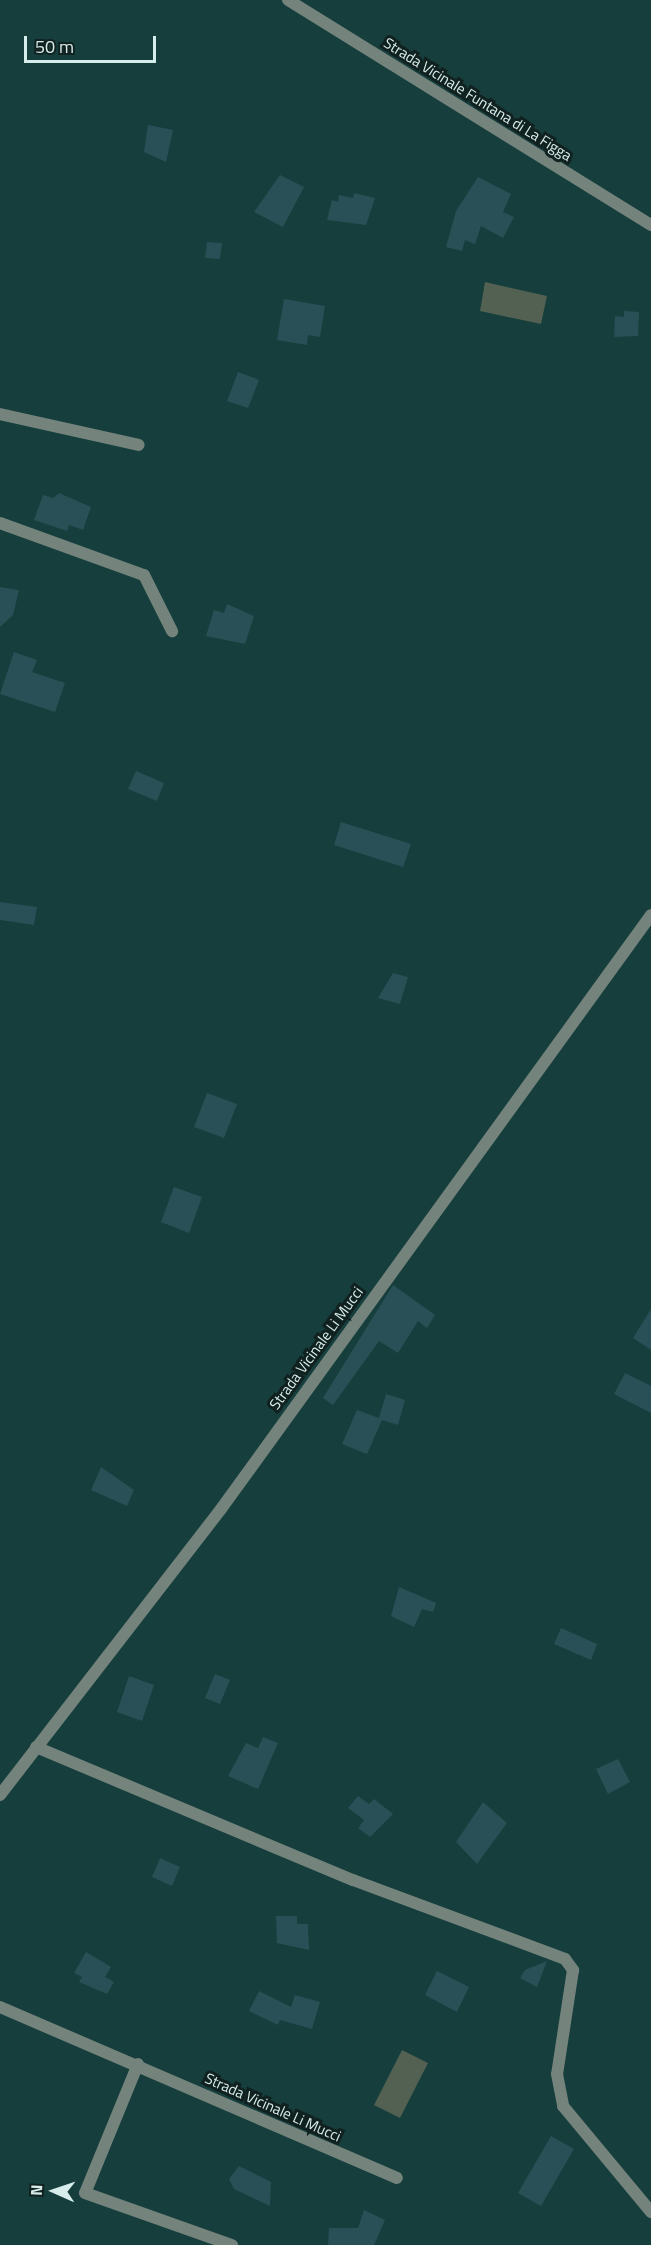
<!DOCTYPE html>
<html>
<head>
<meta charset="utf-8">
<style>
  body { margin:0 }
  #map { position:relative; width:651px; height:2245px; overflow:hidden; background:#153e3c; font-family:"Titillium Web",sans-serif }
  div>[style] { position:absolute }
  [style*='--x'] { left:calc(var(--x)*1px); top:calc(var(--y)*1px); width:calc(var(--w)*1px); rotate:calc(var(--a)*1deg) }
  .green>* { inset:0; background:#526152 }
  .building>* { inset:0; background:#295057 }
  .minor>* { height:12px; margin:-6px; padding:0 6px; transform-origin:6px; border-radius:6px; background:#74837c }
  span { translate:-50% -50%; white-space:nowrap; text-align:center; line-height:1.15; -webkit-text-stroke:6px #112120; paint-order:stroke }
  .street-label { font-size:15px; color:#d7edeb }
  .north { position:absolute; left:24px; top:2161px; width:60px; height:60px; -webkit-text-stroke:4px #112120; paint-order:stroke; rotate:273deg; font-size:16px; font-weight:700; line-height:24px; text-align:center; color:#d7edeb }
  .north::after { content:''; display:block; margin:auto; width:21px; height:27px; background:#d7edeb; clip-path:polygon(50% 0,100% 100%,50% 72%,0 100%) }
  .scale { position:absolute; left:24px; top:36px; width:132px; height:27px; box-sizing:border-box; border:3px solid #d7edeb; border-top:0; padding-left:8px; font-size:18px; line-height:21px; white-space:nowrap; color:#d7edeb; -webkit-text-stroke:4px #112120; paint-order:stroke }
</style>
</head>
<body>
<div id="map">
  <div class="green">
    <div style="clip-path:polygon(485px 282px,547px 296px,541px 324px,480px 311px)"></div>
    <div style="clip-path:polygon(402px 2050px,428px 2063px,400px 2118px,374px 2105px)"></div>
  </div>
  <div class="building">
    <div style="clip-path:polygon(148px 125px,173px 130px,166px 162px,144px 152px)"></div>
    <div style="clip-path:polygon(280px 175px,304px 187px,283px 227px,254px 212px)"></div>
    <div style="clip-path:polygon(478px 177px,511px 194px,503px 212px,514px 217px,503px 238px,481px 226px,475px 244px,465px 240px,462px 251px,446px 247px,456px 211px)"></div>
    <div style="clip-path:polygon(354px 193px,375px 198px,366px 225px,327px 220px,332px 200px,338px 202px,339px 195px,353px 198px)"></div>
    <div style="clip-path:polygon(207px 242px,222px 243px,220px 259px,205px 258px)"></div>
    <div style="clip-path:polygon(284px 299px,325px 306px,320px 337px,308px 335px,307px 345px,277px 340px)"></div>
    <div style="clip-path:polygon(624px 311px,639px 312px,638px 336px,614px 337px,615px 316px,624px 317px)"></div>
    <div style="clip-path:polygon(238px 372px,259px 380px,248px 408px,227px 401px)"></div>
    <div style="clip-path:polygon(59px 493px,91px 507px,83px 530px,69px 525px,67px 531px,34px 520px,43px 495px,53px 498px)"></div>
    <div style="clip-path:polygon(0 587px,19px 590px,13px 615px,0 627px)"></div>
    <div style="clip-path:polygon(227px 604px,254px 616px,245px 644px,206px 636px,214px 610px,224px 613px)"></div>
    <div style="clip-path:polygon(14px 652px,37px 660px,32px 672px,65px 683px,55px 712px,0 694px)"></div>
    <div style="clip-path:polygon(136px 771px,164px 783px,157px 801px,128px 789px)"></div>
    <div style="clip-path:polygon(341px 822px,411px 844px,403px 867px,334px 845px)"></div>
    <div style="clip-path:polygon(0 902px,37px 907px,34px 925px,0 920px)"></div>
    <div style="clip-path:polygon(393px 973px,408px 977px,400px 1004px,378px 998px)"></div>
    <div style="clip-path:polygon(207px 1093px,237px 1104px,224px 1138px,194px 1127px)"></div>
    <div style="clip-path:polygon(174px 1187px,202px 1197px,189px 1233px,161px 1222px)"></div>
    <div style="clip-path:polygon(393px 1285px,435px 1315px,427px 1328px,418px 1321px,398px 1353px,379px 1341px,333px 1405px,323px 1398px)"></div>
    <div style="clip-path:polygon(651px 1309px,651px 1350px,633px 1338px)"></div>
    <div style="clip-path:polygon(625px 1373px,651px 1386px,651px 1413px,614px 1394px)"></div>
    <div style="clip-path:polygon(386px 1394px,405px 1400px,398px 1425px,382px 1420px,367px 1454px,342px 1444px,357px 1410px,379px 1418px)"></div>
    <div style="clip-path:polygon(101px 1467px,134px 1490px,127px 1506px,91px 1490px)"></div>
    <div style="clip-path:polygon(399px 1587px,436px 1603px,433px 1612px,422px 1609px,414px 1627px,391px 1616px)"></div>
    <div style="clip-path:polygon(561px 1628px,597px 1644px,591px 1660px,554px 1644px)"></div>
    <div style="clip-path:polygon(215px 1674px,230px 1680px,220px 1704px,205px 1698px)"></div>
    <div style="clip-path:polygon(129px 1676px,154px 1685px,142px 1721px,117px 1712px)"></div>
    <div style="clip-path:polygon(263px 1737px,278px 1743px,258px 1789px,228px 1776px,246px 1743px,258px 1748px)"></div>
    <div style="clip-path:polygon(618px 1759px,630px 1782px,608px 1794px,596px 1769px)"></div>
    <div style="clip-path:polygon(358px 1796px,369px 1804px,374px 1799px,393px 1814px,370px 1837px,358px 1828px,364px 1820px,348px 1808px)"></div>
    <div style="clip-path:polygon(483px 1802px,507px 1823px,477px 1864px,456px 1842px)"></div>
    <div style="clip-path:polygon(160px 1858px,180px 1867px,172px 1886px,152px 1877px)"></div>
    <div style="clip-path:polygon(276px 1916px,297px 1916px,297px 1924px,308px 1924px,309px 1950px,277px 1943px)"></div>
    <div style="clip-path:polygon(86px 1952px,111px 1967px,105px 1977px,114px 1982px,107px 1994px,79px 1982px,82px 1977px,74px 1973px)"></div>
    <div style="clip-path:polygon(547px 1961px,537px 1987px,520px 1978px,525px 1970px)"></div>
    <div style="clip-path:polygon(437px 1971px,469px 1987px,457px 2012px,425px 1995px)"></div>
    <div style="clip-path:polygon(259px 1991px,291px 2007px,295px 1995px,320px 2002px,312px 2029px,280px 2020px,278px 2025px,249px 2011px)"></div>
    <div style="clip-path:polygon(551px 2136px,574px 2149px,541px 2206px,518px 2193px)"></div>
    <div style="clip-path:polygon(239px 2166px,271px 2182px,270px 2206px,234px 2189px,229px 2179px)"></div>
    <div style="clip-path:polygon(364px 2210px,385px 2220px,374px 2245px,328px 2245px,329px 2228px,358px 2228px)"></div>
  </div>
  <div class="minor">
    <div style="--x:288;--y:0;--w:427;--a:31.8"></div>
    <div style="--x:0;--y:414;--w:142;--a:12.6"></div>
    <div style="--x:0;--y:523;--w:153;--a:19.9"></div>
    <div style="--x:144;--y:575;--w:63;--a:63.4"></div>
    <div style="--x:36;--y:1747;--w:344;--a:22.8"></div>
    <div style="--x:353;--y:1880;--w:226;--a:20.4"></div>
    <div style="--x:565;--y:1959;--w:14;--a:54"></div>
    <div style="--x:573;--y:1970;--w:105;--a:98.7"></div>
    <div style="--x:557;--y:2074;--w:33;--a:79"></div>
    <div style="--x:563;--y:2106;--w:138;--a:50.3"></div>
    <div style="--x:0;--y:1795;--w:361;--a:-52.3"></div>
    <div style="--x:221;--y:1509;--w:733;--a:-54.1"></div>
    <div style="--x:0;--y:2007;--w:432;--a:23.3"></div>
    <div style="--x:138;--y:2064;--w:139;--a:112.3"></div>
    <div style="--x:85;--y:2193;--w:156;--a:19.5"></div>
  </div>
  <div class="street-label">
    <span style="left:478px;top:99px;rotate:32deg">Strada Vicinale Funtana di La Figga</span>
    <span style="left:316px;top:1348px;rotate:-54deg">Strada Vicinale Li Mucci</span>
    <span style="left:273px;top:2107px;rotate:24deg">Strada Vicinale Li Mucci</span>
  </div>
  <div class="north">N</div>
  <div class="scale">50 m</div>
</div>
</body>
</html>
